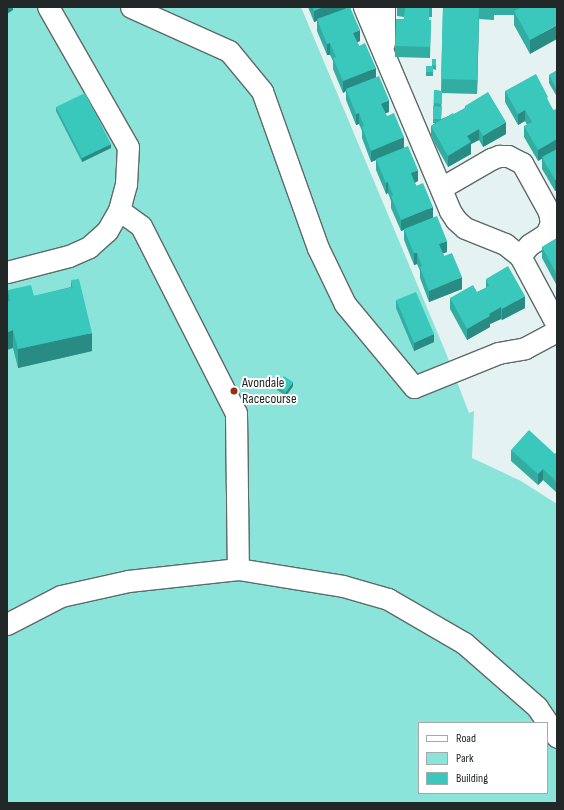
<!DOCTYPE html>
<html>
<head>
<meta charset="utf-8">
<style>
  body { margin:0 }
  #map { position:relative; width:564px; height:810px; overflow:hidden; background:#e4f3f1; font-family:"Sofia Sans Condensed",sans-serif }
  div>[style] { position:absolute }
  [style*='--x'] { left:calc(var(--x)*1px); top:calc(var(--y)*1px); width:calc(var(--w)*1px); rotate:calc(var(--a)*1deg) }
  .green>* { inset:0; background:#8be4d9 }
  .roads { filter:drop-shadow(1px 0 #5d6a68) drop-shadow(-1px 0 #5d6a68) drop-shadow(0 1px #5d6a68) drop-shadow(0 -1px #5d6a68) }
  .minor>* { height:21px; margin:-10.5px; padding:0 10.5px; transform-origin:10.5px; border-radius:10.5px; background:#fff }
  .wall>* { inset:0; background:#33aca2 }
  .shaded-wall>* { inset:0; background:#298c84 }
  .building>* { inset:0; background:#3bc8bc }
  .dots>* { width:11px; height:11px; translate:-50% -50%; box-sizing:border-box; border:2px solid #fff; border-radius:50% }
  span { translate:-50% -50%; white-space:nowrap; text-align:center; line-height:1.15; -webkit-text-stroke:4px #fff; paint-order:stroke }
  .poi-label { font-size:14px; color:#222827 }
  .left { translate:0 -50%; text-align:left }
  .frame { position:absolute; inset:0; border:8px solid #222827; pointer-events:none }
  .legend { position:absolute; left:418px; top:722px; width:130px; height:72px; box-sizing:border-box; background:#fff; border:1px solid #a7a9a9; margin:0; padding:5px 7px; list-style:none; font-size:12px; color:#222827 }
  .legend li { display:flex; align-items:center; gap:8px; height:20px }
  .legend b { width:20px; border:1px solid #a7a9a9 }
</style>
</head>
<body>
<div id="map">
  <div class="green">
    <div style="clip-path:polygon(evenodd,7px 7px,301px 7px,446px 353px,469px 413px,474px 411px,472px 458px,521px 481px,557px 504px,557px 803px,7px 803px,7px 7px,419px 723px,547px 723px,547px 793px,419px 793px,419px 723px)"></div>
  </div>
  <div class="roads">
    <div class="minor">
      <div style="--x:131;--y:7;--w:107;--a:24.2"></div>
      <div style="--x:229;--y:51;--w:52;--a:50.5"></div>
      <div style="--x:262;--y:91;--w:167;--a:70.4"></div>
      <div style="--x:318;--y:248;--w:62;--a:64.3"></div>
      <div style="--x:345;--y:304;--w:108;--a:50.3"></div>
      <div style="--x:414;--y:387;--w:91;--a:-22"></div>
      <div style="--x:498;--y:353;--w:27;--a:-10"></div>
      <div style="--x:525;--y:348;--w:36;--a:-28"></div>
      <div style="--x:364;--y:7;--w:221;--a:67.1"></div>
      <div style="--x:450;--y:211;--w:11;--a:56"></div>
      <div style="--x:456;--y:220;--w:12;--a:42"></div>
      <div style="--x:465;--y:228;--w:43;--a:21.8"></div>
      <div style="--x:505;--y:244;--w:19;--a:39"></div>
      <div style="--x:520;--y:256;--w:78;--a:61.8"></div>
      <div style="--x:384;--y:7;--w:36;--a:90"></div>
      <div style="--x:441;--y:188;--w:58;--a:-30.1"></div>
      <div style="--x:491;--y:159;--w:9;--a:-21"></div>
      <div style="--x:499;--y:156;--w:9;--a:0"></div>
      <div style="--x:508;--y:156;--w:16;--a:27"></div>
      <div style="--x:522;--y:163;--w:56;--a:61.1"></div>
      <div style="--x:549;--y:212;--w:11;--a:80"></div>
      <div style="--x:551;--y:223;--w:12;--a:114"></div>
      <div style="--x:546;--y:234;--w:20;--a:147"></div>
      <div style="--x:529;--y:245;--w:14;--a:129"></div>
      <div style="--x:119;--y:210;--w:27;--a:36"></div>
      <div style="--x:141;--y:226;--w:210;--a:63.1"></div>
      <div style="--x:236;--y:413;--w:156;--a:89.3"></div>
      <div style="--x:7;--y:272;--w:64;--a:-14.5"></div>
      <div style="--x:69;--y:256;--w:22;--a:-24"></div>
      <div style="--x:89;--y:247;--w:24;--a:-42"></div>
      <div style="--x:107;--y:231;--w:24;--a:-60"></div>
      <div style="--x:119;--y:210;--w:27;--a:-75"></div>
      <div style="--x:126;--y:184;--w:37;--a:-87"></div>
      <div style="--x:128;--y:147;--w:161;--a:-119.7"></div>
      <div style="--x:7;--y:624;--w:61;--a:-27.4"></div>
      <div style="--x:61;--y:596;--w:69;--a:-12.6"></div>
      <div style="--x:128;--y:581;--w:111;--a:-6.2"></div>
      <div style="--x:238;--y:569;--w:106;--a:9.2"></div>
      <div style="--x:343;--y:586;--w:47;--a:16.1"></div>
      <div style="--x:388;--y:599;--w:88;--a:30.1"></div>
      <div style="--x:464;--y:643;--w:97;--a:41.2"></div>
      <div style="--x:537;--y:707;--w:36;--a:56"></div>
    </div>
  </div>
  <div class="wall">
    <div style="clip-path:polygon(308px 7px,346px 7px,346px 8px,360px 41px,357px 42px,376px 77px,389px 112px,385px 113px,404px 148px,418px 181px,415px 183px,433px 217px,447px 252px,443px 253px,444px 256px,462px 289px,429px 302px,420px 278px,420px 271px,417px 264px,414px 265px,404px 240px,404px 230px,401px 231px,391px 208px,391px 201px,388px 193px,386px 194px,376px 170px,376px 160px,371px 162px,362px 138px,362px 131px,359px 124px,356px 125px,346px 100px,346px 91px,343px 93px,333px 69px,333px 61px,330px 55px,327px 55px,317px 31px,317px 21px,314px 22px)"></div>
    <div style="clip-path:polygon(397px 7px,432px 7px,432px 17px,429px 17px,429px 20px,431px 20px,430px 58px,395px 57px,395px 46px,404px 19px,404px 17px,397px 16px)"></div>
    <div style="clip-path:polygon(443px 7px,557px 7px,530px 54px,514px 25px,514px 15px,494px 15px,494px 20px,479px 19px,477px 94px,442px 93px,441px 119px,454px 114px,465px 108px,465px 106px,506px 134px,483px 147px,479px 140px,471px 144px,471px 154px,448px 167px,431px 137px,431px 126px,435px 123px,433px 123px,434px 90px,441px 91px)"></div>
    <div style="clip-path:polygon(432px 59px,436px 59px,436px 70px,433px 69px,433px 76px,426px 76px,426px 66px,432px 66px)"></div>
    <div style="clip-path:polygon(556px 67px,557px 67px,557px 97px,549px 83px,549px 75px,556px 71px)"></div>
    <div style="clip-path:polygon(505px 91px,548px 101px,553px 110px,557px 112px,557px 190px,555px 191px,542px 169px,542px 158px,538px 161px,524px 137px,524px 126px,527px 125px,525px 121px,518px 125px,505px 102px)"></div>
    <div style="clip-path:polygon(56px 107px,111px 148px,82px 162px,56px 111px)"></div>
    <div style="clip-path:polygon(557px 238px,557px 286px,542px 258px,542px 247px)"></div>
    <div style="clip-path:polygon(486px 279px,525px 308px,502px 320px,501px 319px,490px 324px,490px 327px,467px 340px,450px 309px,450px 298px,477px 292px,486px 288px)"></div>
    <div style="clip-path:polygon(71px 280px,92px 351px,18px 368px,13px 348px,8px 302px,8px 290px,34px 296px,71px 287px)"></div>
    <div style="clip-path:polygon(396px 300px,434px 342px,414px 351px,396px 308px)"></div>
    <div style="clip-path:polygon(277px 386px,293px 386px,286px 396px,277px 390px)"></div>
    <div style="clip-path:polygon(511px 450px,555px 454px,557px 452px,557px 493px,543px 480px,538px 485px,511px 461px)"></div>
  </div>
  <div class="shaded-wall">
    <div style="clip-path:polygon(7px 7px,13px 7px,13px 10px,7px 14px)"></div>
    <div style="clip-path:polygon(323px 7px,346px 7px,346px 9px,314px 22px,314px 11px)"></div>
    <div style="clip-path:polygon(479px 7px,479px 19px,477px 94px,477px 80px)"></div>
    <div style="clip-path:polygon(557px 25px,557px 39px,530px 54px,530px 40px)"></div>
    <div style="clip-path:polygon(360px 30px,360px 41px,353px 44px,353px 33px)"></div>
    <div style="clip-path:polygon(330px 43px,330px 55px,327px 55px,327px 44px)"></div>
    <div style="clip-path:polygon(376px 68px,376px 79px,346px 89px,346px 91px,343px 93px,343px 81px)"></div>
    <div style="clip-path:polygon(389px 100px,389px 112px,381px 115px,381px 104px)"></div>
    <div style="clip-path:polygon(525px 110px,525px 121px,518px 125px,518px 114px)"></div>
    <div style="clip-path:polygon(359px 113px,359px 124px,356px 125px,356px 114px)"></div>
    <div style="clip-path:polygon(506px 122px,506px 134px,483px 147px,483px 136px)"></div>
    <div style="clip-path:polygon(479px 129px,479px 140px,471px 144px,471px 154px,448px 167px,448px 156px,467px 136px)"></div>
    <div style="clip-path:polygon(404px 137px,404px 149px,371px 162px,371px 151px)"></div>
    <div style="clip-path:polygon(557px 139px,557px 150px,538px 161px,538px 150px)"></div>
    <div style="clip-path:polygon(111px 144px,111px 148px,82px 162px,82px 158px)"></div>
    <div style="clip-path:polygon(418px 170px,418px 181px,411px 184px,411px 173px)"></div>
    <div style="clip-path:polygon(557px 179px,557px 190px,555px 191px,555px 180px)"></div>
    <div style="clip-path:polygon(388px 182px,388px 193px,386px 194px,386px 183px)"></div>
    <div style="clip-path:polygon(433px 207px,433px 218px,401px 231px,401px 220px)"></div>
    <div style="clip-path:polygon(447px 241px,447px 252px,439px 255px,439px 244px)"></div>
    <div style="clip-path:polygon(414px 253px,417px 253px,417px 264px,414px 265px)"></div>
    <div style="clip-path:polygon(462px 277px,462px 289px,429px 302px,429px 291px)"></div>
    <div style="clip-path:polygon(525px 296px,525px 308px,502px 320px,502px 309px)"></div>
    <div style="clip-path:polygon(501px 307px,501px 319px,490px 324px,490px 327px,467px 340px,467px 329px,489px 314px)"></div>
    <div style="clip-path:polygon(13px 330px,13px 348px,7px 350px,7px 332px)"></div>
    <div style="clip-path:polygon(92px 333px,92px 351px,18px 368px,18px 349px)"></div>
    <div style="clip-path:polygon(434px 334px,434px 342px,414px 351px,414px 343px)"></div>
    <div style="clip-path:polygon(293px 382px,293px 386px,286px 396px,286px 392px)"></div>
    <div style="clip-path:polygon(543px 469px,543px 480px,538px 485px,538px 474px)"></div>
  </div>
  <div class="building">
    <div style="clip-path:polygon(313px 7px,323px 7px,314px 11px)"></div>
    <div style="clip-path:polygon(350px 7px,360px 30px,353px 33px,359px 46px,365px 43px,376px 68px,343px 81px,333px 58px,336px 57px,330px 43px,327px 44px,317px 19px)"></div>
    <div style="clip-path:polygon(405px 7px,429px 7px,429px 20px,431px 20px,430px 47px,395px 46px,396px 19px,404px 19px)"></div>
    <div style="clip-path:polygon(443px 7px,479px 7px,477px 80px,441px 79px)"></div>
    <div style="clip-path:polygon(522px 7px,557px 7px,557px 25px,530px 40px,514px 11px)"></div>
    <div style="clip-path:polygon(432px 59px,436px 59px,436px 66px,432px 65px)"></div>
    <div style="clip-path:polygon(426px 66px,433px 66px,433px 72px,426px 72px)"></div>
    <div style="clip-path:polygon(557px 70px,557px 90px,549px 75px)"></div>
    <div style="clip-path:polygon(536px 74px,548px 97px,547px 98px,553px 110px,556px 109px,557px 112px,557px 139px,538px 150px,524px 126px,532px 122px,525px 110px,518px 114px,505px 91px)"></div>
    <div style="clip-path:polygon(379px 76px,389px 100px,381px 104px,387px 116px,394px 113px,404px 137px,371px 151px,362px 127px,364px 126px,359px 113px,356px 114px,346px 89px)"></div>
    <div style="clip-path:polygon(434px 90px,442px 91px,442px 104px,434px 103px)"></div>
    <div style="clip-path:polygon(488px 92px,506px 122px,483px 136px,479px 129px,467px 136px,471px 142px,448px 156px,431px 126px,453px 113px,454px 114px,466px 108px,465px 106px)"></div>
    <div style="clip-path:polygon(85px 93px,111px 144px,82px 158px,56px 107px)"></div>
    <div style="clip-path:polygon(433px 106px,442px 107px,441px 119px,433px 119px)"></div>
    <div style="clip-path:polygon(408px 146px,418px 170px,411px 173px,416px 186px,423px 183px,433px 207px,401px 220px,391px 196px,393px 195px,388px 182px,386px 183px,376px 159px)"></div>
    <div style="clip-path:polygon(557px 149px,557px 179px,555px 180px,542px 157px)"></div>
    <div style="clip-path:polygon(437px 216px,447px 241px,439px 244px,444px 256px,452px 253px,462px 277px,429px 291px,420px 267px,422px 266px,417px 253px,414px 253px,404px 229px)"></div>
    <div style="clip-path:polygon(557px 238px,557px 275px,542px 247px)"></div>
    <div style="clip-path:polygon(508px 266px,525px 296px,502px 309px,501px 307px,489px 314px,490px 316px,467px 329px,450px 298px,473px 285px,477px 292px,489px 286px,486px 279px)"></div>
    <div style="clip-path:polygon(79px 279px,92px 333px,18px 349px,13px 330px,7px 332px,7px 302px,10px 301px,8px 290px,31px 285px,34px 296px,73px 287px,71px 280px)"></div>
    <div style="clip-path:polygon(416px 292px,434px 334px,414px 343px,396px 300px)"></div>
    <div style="clip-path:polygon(284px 376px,293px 382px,286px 392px,277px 386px)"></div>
    <div style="clip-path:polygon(529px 430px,555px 454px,557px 452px,557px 482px,543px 469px,538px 474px,511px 450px)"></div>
  </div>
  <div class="dots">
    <div style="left:234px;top:391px;background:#972f10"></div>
  </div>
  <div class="poi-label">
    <span class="left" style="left:242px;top:391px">Avondale<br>Racecourse</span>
  </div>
  <div class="frame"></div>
  <ul class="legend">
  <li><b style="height:5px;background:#fff"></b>Road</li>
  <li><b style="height:11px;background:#8be4d9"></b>Park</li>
  <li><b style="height:11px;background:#3bc8bc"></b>Building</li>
  </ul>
</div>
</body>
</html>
